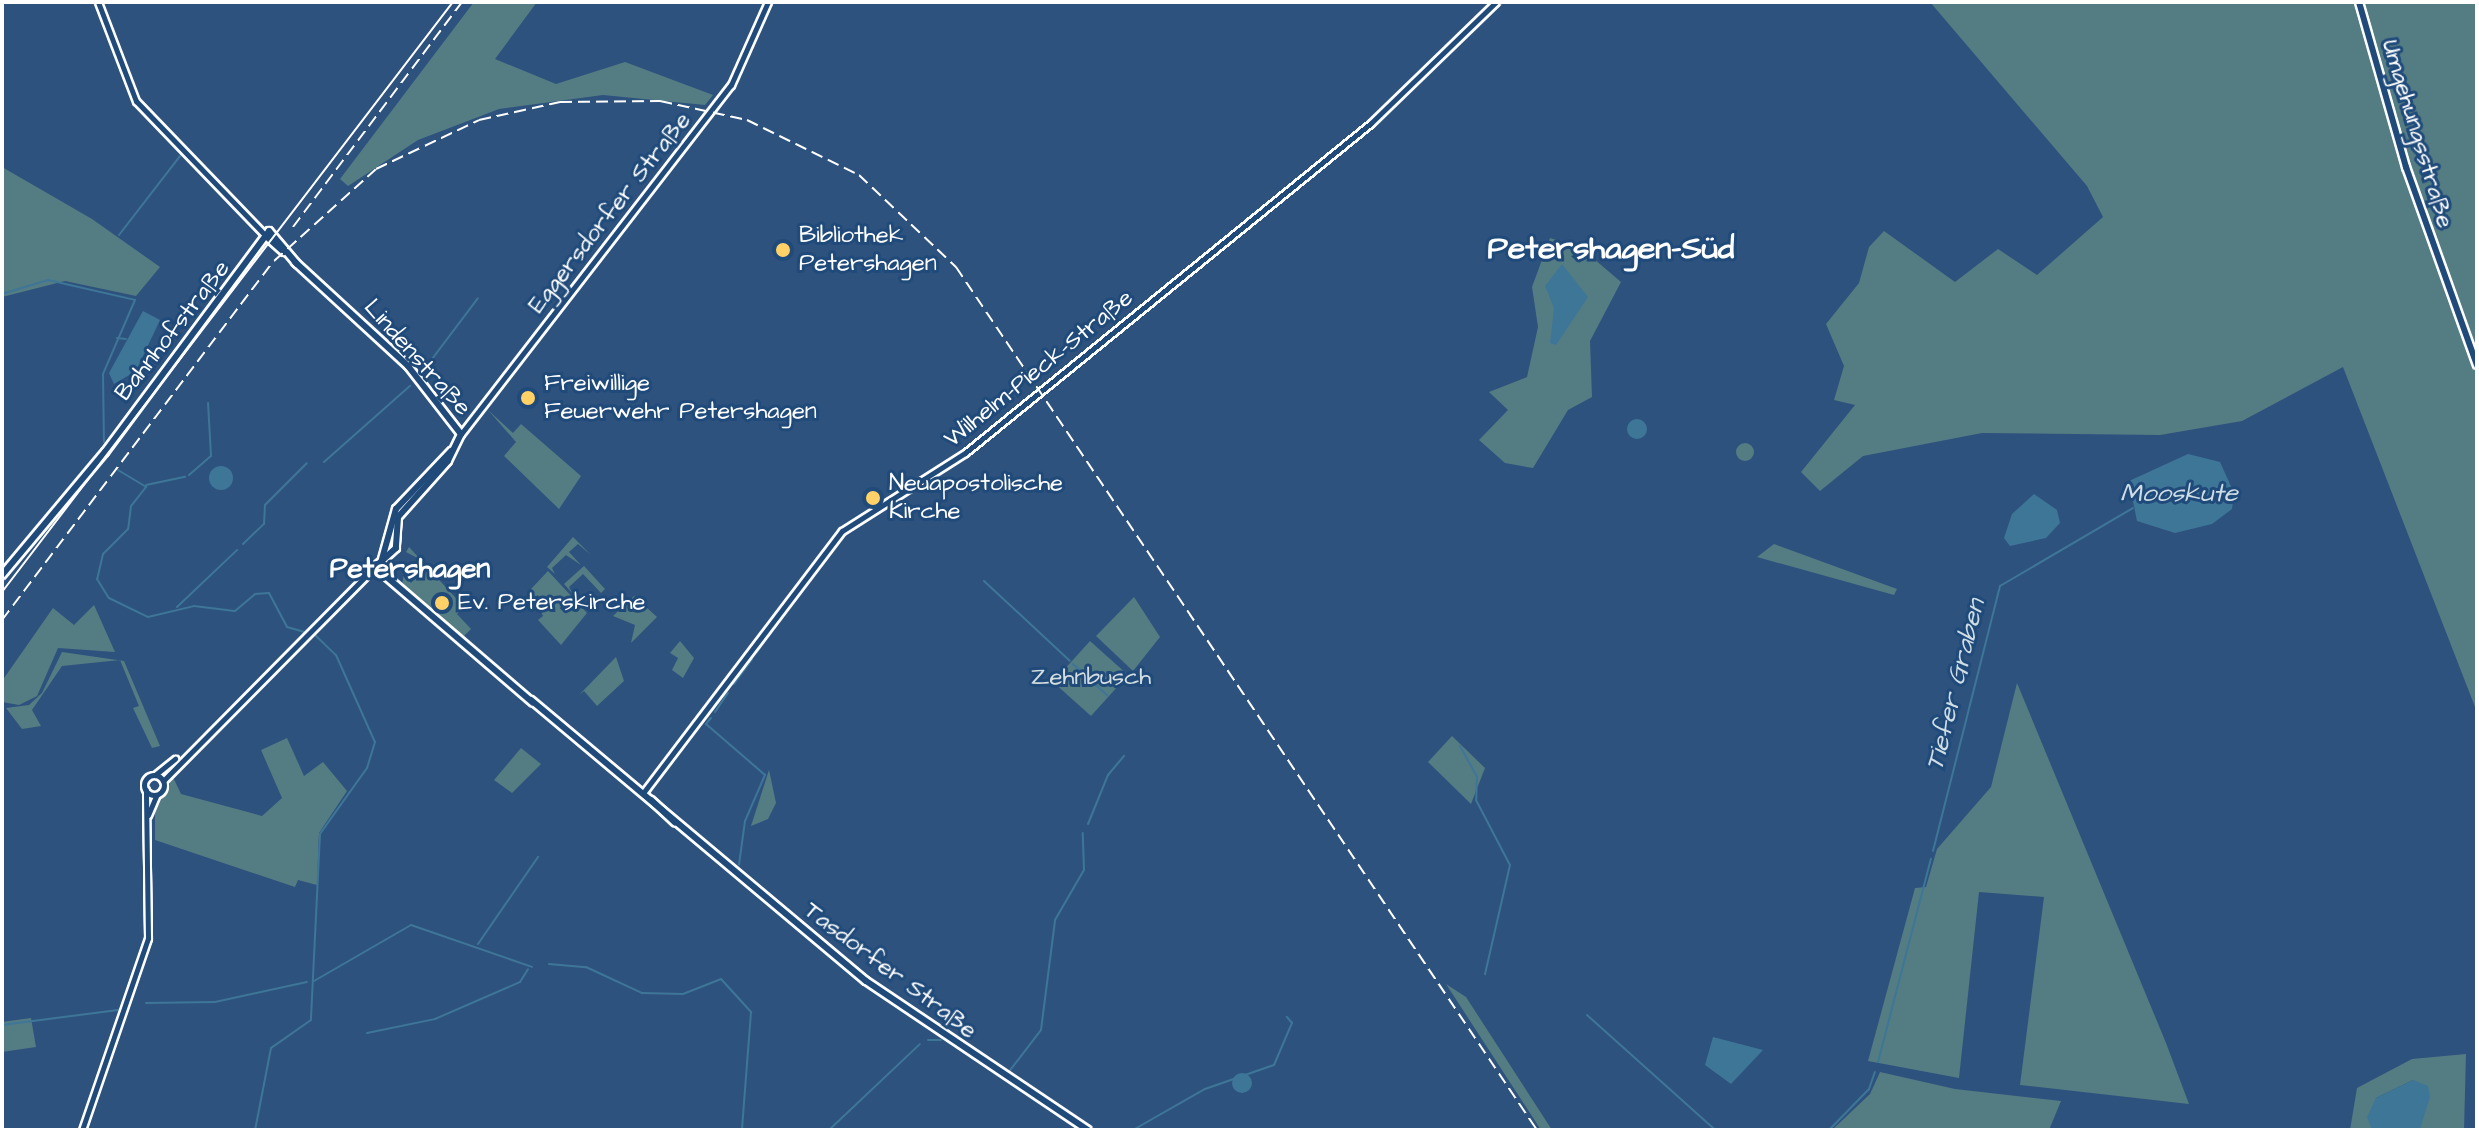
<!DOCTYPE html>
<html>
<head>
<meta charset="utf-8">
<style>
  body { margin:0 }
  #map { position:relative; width:2479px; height:1132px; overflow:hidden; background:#2e527e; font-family:"Architects Daughter",sans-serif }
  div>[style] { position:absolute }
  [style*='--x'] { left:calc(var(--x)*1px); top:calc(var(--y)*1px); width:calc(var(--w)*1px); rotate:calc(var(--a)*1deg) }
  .green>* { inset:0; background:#547c83 }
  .round { border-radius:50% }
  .water>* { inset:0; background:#3e7698 }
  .stream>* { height:2px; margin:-1px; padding:0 1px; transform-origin:1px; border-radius:1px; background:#3e7698 }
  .roads { filter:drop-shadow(2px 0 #fff) drop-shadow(-2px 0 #fff) drop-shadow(0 2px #fff) drop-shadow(0 -2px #fff) }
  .minor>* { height:5px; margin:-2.5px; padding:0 2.5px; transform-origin:2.5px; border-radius:2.5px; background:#1f4a7a }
  .minor>.ring { margin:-2.5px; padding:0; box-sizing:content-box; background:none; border:5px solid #1f4a7a; border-radius:50% }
  .major>* { height:6px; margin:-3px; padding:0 3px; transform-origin:3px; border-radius:3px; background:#1f4a7a }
  .tram>* { height:2px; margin:-1px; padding:0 1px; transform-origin:1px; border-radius:1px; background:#fff }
  .rail>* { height:2px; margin-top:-1px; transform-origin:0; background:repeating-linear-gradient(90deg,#fff 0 12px,transparent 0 18px) }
  .dots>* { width:22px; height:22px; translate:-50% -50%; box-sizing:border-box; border:4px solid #1f4a7a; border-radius:50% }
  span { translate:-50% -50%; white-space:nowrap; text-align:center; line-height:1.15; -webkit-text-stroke:6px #1f4a7a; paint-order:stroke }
  .street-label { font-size:24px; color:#fff }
  .poi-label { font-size:24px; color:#fff }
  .left { translate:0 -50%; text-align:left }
  .park-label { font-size:24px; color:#d4dee0 }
  .water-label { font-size:26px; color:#cfdde5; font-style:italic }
  .quarter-label { font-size:28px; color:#fff; font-weight:700 }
  .district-label { font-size:32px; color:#fff; font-weight:700 }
  .frame { position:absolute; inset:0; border:4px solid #fff; pointer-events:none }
</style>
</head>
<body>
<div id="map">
  <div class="green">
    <div style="clip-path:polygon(474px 2px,537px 2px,495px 59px,556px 84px,625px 62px,713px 95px,705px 105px,603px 95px,499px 109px,418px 140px,348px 186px,340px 179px)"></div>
    <div style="clip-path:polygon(1930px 2px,2477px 2px,2477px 712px,2343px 367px,2242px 421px,2160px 435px,1982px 433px,1863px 456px,1820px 491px,1801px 472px,1855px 405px,1834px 400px,1844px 366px,1826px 324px,1859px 283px,1869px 247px,1884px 231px,1955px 282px,1998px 249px,2037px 275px,2103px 217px,2087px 186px)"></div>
    <div style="clip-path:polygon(2px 167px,92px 219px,160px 267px,136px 296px,65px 281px,2px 297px)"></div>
    <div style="clip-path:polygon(1550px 238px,1580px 247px,1621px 282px,1590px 341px,1592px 397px,1568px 410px,1533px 468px,1505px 463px,1479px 440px,1508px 410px,1489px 392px,1527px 377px,1538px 327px,1532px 287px)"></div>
    <div style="clip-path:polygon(488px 410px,513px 433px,521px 424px,581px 476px,559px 509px,504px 456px,516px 442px)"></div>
    <div class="round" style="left:1736px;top:443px;width:18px;height:18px"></div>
    <div style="clip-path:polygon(573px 537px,591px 555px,578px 544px,569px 552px,581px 565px,566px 555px,552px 568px,555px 574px,547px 567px)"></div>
    <div style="clip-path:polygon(1774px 544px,1897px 589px,1894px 595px,1757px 557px)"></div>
    <div style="clip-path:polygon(409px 547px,464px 607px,457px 614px,471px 629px,462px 638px,402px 586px,404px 572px,411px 583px,420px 573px,409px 569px,421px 560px,406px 552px)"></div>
    <div style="clip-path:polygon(584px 566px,605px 589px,601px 593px,583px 574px,569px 587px,573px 594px,564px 584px)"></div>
    <div style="clip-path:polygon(548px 571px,587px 613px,561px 645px,538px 620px,543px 616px,531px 589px)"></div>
    <div style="clip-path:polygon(634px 596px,657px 617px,631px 643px,635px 625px,613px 616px)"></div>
    <div style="clip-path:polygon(1134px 597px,1160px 637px,1133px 671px,1096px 636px)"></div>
    <div style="clip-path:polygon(94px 605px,115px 652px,58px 648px,37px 696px,19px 705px,2px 702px,2px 681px,53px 608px,74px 625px)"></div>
    <div style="clip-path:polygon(680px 641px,694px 658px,683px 678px,672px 670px,678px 658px,670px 653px)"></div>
    <div style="clip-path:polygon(1090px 641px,1128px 675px,1091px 716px,1053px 682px)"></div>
    <div style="clip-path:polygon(62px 652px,124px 661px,160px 746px,152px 748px,133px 708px,139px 706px,120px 660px,62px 666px,32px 710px,41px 726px,22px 729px,6px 708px,29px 705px,42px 693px)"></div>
    <div style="clip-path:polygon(616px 657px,624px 681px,597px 706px,584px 691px,579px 695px)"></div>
    <div style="clip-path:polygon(2017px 683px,2166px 1043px,2189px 1104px,2020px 1085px,2044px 897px,1979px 892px,1959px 1078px,1868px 1061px,1915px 888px,1926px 887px,1937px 849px,1991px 787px)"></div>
    <div style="clip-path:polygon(1452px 736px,1485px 768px,1471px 804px,1428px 762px)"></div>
    <div style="clip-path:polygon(287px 738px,304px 776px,323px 762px,347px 791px,319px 833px,317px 885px,298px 880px,295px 887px,155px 840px,155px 802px,168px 793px,171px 773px,181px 794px,262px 816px,282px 798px,261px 750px)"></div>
    <div style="clip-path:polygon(521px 748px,541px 764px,512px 793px,494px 780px)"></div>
    <div style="clip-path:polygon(769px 770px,776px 803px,768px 819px,751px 826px)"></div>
    <div style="clip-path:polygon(1446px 984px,1466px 997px,1552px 1130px,1541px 1130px)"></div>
    <div style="clip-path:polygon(31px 1018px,36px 1047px,2px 1052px,2px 1022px)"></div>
    <div style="clip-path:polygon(2466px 1054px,2464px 1130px,2419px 1130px,2413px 1080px,2376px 1098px,2372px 1130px,2350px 1130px,2357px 1088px,2412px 1059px)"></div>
    <div style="clip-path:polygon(1880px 1072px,1955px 1089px,2061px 1101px,2049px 1130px,1832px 1130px,1870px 1094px)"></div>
  </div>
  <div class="water">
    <div style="clip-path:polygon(1562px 264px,1588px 297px,1556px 345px,1550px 343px,1554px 308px,1545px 286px)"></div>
    <div style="clip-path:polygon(143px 311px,160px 320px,136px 371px,114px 384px,109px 373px)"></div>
    <div class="round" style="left:1627px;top:419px;width:20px;height:20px"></div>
    <div style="clip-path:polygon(2188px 454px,2220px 462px,2234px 493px,2232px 509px,2212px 524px,2175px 533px,2137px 521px,2129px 481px)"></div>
    <div class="round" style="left:209px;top:466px;width:24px;height:24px"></div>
    <div style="clip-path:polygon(2034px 494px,2057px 510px,2060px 523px,2046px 538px,2010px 546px,2004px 538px,2012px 514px)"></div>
    <div style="clip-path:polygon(1713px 1037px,1763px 1050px,1731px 1084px,1705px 1065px)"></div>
    <div class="round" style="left:1232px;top:1073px;width:20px;height:20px"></div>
    <div style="clip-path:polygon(2413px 1080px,2428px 1086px,2430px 1097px,2420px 1129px,2372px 1130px,2367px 1117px,2376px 1098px)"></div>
  </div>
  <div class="stream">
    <div style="--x:119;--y:235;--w:100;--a:-52.3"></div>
    <div style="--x:2;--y:294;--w:48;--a:-16.9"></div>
    <div style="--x:48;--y:280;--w:89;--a:12.9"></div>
    <div style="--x:135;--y:300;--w:81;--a:113.4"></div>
    <div style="--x:103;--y:374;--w:68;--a:89.2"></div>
    <div style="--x:117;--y:338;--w:9;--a:6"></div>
    <div style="--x:423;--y:371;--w:91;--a:-53"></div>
    <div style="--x:324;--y:462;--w:115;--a:-41.5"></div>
    <div style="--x:118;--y:470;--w:33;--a:31"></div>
    <div style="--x:146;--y:487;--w:24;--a:128"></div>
    <div style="--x:131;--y:506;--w:23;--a:97"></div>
    <div style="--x:128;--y:529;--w:35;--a:135"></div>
    <div style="--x:103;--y:554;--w:26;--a:103"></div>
    <div style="--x:97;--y:579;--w:22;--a:58"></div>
    <div style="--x:109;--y:598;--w:43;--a:26"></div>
    <div style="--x:148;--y:617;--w:47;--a:-13.4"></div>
    <div style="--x:194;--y:606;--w:41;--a:7"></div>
    <div style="--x:235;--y:611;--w:26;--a:-40"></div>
    <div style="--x:255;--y:594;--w:14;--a:-4"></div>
    <div style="--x:269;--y:593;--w:38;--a:62"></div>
    <div style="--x:287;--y:627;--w:29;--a:16"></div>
    <div style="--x:315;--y:635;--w:29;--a:44"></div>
    <div style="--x:336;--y:655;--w:95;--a:65.9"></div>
    <div style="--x:375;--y:742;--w:27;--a:107"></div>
    <div style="--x:367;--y:768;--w:81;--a:125.5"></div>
    <div style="--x:320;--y:834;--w:186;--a:92.8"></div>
    <div style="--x:311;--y:1020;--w:49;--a:145"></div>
    <div style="--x:271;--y:1048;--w:84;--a:101"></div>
    <div style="--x:189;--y:475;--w:29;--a:-41"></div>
    <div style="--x:211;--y:456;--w:53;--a:-93.2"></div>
    <div style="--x:146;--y:485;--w:40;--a:-12"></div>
    <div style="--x:243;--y:544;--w:29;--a:-44"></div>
    <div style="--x:264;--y:524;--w:19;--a:-87"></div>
    <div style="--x:265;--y:505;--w:59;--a:-45"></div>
    <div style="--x:984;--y:581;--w:117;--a:42.9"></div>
    <div style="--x:177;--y:607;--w:83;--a:-43.5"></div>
    <div style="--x:776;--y:624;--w:7;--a:-56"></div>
    <div style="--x:757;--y:652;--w:26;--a:-54"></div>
    <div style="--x:1073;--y:664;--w:47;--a:42.4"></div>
    <div style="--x:734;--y:684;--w:31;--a:-54"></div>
    <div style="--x:715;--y:712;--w:23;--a:-56"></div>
    <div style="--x:711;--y:718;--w:8;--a:130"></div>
    <div style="--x:706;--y:724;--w:78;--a:40.8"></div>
    <div style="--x:765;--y:775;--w:50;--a:113.5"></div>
    <div style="--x:745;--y:821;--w:44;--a:97.8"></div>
    <div style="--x:1460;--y:746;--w:35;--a:61"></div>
    <div style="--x:1477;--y:777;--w:23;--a:92"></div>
    <div style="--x:1476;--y:800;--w:73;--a:62.4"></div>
    <div style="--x:1510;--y:865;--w:112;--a:102.9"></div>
    <div style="--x:1088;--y:824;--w:53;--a:-67.8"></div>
    <div style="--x:1108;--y:775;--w:25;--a:-50"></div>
    <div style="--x:1933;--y:851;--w:273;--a:-75.8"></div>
    <div style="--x:2000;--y:586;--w:154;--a:-30.4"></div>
    <div style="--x:478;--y:944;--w:106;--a:-55.4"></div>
    <div style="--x:549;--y:964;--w:37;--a:5"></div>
    <div style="--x:586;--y:967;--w:62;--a:24.9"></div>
    <div style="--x:642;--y:993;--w:41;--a:1.4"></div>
    <div style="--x:683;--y:994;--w:41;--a:-21.5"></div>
    <div style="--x:721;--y:979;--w:45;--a:47.7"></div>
    <div style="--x:751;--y:1012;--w:118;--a:94.4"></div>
    <div style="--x:314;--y:981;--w:112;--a:-30"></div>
    <div style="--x:411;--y:925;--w:128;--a:19.1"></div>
    <div style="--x:146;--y:1003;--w:69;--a:-0.8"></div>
    <div style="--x:215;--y:1002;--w:94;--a:-12.3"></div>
    <div style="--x:1587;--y:1015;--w:172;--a:41.9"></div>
    <div style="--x:2;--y:1025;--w:117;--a:-7.4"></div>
    <div style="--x:367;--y:1033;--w:69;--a:-11.6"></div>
    <div style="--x:435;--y:1019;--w:93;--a:-23.5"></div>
    <div style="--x:520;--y:982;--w:15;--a:-58"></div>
    <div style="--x:928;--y:1040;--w:13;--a:0"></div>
    <div style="--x:1878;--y:1062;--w:210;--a:-75.4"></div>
    <div style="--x:1008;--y:1073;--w:54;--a:-52.5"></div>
    <div style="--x:1041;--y:1030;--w:111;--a:-82.7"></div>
    <div style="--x:1055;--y:920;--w:58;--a:-59.9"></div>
    <div style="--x:1084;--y:870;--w:37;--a:-92"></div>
    <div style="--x:829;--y:1130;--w:125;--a:-43.4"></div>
    <div style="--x:1133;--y:1130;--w:83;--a:-29.7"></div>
    <div style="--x:1205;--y:1089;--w:73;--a:-19.2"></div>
    <div style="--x:1274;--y:1065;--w:46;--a:-66.8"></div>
    <div style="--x:1292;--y:1023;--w:8;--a:-130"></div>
    <div style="--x:1829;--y:1130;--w:57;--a:-45.7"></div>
    <div style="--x:1869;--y:1089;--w:18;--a:-71"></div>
  </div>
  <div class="roads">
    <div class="minor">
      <div style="--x:98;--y:2;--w:106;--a:69"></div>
      <div style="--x:136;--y:101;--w:187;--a:46.1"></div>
      <div style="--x:461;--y:434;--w:441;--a:-52.3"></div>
      <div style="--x:731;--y:85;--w:91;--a:-66"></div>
      <div style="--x:155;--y:775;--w:26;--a:-39"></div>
      <div class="ring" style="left:144px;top:775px;width:15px;height:15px"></div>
      <div style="--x:163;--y:781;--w:301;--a:-45.3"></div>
      <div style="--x:643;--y:793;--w:329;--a:-52.8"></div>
      <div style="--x:842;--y:531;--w:146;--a:-32.4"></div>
      <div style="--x:965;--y:453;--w:523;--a:-39.1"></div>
      <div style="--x:1371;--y:123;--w:174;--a:-44.1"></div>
      <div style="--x:148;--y:815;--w:21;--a:-67"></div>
      <div style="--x:82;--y:1130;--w:203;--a:-71"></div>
      <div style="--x:148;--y:938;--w:148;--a:-90.8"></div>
    </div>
    <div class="major">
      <div style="--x:2359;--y:2;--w:172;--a:74.1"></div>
      <div style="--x:2406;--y:167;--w:210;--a:70.3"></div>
      <div style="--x:266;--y:236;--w:24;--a:42"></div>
      <div style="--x:295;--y:262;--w:154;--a:42.6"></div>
      <div style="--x:408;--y:366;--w:86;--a:52.1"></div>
      <div style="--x:461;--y:434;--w:30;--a:116"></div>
      <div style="--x:448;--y:461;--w:75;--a:131.8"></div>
      <div style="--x:398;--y:517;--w:31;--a:94"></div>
      <div style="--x:396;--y:548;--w:28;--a:138"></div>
      <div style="--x:382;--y:559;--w:52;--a:-74.4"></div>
      <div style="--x:396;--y:509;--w:80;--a:-46.5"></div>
      <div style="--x:375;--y:567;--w:208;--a:40.7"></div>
      <div style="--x:2;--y:575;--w:160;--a:-50.1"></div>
      <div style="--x:105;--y:452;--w:275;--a:-53.4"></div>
      <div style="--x:269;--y:231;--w:43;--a:49.7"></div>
      <div style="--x:531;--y:700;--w:437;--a:40"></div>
      <div style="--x:866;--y:981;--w:267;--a:33.9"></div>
      <div style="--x:651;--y:800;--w:33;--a:43"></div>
    </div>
  </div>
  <div class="tram">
    <div style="--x:2;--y:592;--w:743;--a:-52.61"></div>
  </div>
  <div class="rail">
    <div style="--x:293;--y:227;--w:281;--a:-53.1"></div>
    <div style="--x:2;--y:620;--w:450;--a:-52.9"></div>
    <div style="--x:274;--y:261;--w:137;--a:-42"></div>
    <div style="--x:376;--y:169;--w:114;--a:-25.4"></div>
    <div style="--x:479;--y:120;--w:83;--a:-12.5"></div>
    <div style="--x:560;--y:102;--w:100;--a:-0.6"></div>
    <div style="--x:660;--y:101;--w:89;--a:12.3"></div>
    <div style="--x:747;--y:120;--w:125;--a:26.2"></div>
    <div style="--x:859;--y:175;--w:134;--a:43.5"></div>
    <div style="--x:956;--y:267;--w:1040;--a:56.05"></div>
  </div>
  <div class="dots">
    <div style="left:783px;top:250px;background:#ffd166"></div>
    <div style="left:528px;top:398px;background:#ffd166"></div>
    <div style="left:873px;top:498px;background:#ffd166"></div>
    <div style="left:442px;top:603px;background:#ffd166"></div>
  </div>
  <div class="street-label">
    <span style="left:2417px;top:134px;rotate:73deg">Umgehungsstraße</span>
    <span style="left:610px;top:213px;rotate:-52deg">Eggersdorfer Straße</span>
    <span style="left:173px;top:331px;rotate:-52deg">Bahnhofstraße</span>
    <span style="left:417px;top:358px;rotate:48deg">Lindenstraße</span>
    <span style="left:1039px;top:369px;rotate:-39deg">Wilhelm-Pieck-Straße</span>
    <span style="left:890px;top:971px;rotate:37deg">Tasdorfer Straße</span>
  </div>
  <div class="poi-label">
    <span class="left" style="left:799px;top:250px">Bibliothek<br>Petershagen</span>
    <span class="left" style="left:544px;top:398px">Freiwillige<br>Feuerwehr Petershagen</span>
    <span class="left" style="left:889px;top:498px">Neuapostolische<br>Kirche</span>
    <span class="left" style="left:458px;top:603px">Ev. Peterskirche</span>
  </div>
  <div class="park-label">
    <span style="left:1091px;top:678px">Zehnbusch</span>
  </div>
  <div class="water-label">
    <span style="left:2179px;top:494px">Mooskute</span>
    <span style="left:1956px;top:685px;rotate:-76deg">Tiefer Graben</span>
  </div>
  <div class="quarter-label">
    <span style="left:410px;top:569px">Petershagen</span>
  </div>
  <div class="district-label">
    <span style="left:1611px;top:249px">Petershagen-Süd</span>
  </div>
  <div class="frame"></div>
</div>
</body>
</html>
